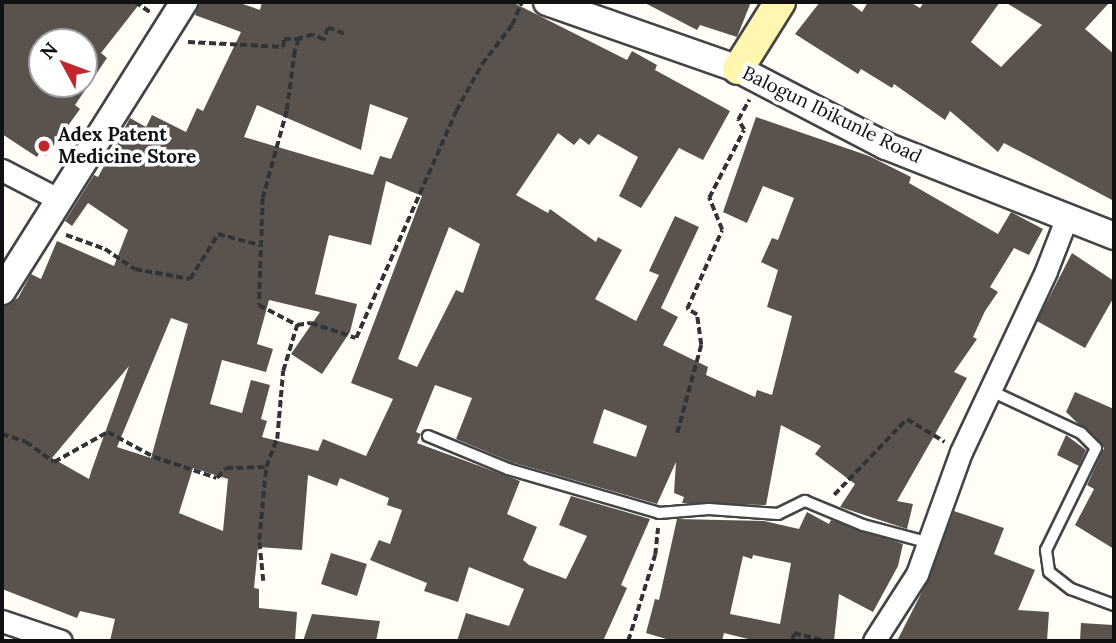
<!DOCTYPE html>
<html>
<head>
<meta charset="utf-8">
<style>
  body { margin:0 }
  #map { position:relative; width:1116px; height:643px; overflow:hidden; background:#fffdf5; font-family:Lora,serif }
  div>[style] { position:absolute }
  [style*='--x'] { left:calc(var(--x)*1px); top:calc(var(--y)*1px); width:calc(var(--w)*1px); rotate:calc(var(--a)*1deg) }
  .building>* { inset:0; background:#5a524d }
  .path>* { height:3.5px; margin-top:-1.75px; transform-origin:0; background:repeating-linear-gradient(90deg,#333 0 7px,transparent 0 10.5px) }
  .roads { filter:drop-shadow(2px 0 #444) drop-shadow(-2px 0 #444) drop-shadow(0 2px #444) drop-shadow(0 -2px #444) }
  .service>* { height:10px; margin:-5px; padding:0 5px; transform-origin:5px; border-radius:5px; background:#fff }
  .minor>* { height:21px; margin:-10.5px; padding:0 10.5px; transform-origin:10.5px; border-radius:10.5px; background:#fff }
  .tertiary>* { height:26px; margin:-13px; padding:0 13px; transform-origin:13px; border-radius:13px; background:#fff }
  .secondary>* { height:30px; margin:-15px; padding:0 15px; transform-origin:15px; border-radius:15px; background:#fff6b0 }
  .dots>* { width:19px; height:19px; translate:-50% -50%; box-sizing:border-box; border:4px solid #fff; border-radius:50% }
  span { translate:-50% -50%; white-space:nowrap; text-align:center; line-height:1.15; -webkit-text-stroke:7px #fff; paint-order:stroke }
  .street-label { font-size:19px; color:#111 }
  .poi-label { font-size:19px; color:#111; font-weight:700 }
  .left { translate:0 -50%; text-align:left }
  .frame { position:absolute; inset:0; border:4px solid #111; pointer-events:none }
  .north { position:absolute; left:28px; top:28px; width:70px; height:70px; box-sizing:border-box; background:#fff; border:2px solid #a0a0a0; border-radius:50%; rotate:311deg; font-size:19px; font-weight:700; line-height:28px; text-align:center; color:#111 }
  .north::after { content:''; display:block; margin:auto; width:24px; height:32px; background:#c4262e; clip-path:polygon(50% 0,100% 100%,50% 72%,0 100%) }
</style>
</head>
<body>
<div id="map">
  <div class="building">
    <div style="clip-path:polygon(evenodd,2px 2px,141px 2px,101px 53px,107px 58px,75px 105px,80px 109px,46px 156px,40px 152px,37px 157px,2px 134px,2px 2px,42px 42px,84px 42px,84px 84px,42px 84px,42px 42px)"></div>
    <div style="clip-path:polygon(evenodd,200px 2px,237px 2px,260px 10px,262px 2px,512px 2px,627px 60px,632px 51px,657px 65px,655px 70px,730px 111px,703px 160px,679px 148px,641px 208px,619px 196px,638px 157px,598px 134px,589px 145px,580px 138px,574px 145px,558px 133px,516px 195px,548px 213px,550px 209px,596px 242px,598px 237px,622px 250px,595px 299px,636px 321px,659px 275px,649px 271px,675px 216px,699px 227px,661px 308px,678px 317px,663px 345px,708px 367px,706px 375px,755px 397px,757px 390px,772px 395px,792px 316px,767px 307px,778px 270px,761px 262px,772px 238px,778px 240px,794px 198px,763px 186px,747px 223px,723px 212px,756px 117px,869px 156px,911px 177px,909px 183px,998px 234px,1011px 212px,1043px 229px,1029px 255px,1014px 248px,990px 287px,998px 292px,985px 311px,973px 337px,977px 339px,954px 372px,967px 378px,897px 501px,913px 504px,907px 529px,840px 507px,855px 484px,815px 454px,821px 446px,781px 425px,766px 505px,682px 503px,684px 497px,674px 493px,676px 462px,657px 504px,511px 462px,456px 439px,472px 398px,435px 385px,416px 432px,421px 434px,417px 443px,520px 481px,507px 514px,537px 527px,523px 560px,529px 565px,566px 579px,587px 536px,559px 525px,571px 496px,650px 519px,621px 585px,627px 588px,603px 641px,457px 641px,466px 613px,509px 626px,524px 589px,469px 567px,458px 602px,424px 591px,427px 583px,370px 560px,379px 540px,390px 544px,402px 510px,387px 505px,389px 498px,340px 478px,337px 486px,308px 475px,302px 550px,258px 547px,254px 588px,259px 589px,259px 608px,297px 612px,295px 641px,110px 641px,115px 619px,80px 611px,77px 618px,2px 589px,2px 307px,18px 298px,31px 274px,41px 279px,57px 241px,114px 266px,128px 230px,88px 203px,72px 226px,65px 221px,94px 175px,98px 177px,130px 118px,146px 127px,152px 115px,186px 132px,197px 108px,203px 111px,241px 32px,195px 15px,200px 2px,370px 104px,408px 118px,391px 159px,380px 156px,373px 175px,244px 137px,257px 105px,361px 150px,370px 104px,200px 2px,386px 181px,422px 196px,351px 383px,393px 399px,366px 456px,323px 439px,318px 451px,262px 437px,267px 421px,261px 419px,270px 385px,251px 380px,242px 413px,210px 404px,222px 360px,266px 372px,273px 349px,257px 344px,269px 300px,320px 312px,291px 354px,322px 374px,350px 332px,357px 304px,315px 294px,329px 235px,371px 245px,386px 181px,200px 2px,449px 227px,480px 244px,463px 293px,456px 290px,417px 367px,398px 359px,449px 227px,200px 2px,171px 318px,188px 324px,151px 458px,117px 447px,171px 318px,200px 2px,129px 366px,92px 469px,89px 479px,52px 458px,129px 366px,200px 2px,604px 409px,647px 426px,636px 457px,593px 443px,604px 409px,200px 2px,193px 468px,228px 479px,223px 531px,179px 513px,193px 468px)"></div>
    <div style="clip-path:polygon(643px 2px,751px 2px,737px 37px,700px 25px,697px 30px)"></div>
    <div style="clip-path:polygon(820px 2px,849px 2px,862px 12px,868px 2px,910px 2px,920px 8px,924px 2px,1000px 2px,971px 42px,1001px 67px,1042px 25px,1005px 2px,1110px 2px,1085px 29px,1114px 54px,1114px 201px,1004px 143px,998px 152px,950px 111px,945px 120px,894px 84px,892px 88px,861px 69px,858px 74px,795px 34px)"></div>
    <div style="clip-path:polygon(1072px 253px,1114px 281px,1114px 297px,1085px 348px,1037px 321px)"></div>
    <div style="clip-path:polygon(1075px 392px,1114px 409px,1114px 549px,1075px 525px,1094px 489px,1087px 485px,1104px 448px,1066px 412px)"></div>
    <div style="clip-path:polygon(1066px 435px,1086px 450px,1079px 466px,1057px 455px)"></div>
    <div style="clip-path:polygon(954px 511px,1004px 528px,994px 554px,1035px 570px,1018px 610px,1049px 612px,1047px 641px,897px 641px,929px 578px)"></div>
    <div style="clip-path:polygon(evenodd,807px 512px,829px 524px,831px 520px,903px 544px,898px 566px,873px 612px,839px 594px,834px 641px,756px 641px,724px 633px,722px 641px,673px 641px,646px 633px,655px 599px,659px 600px,677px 519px,764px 521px,799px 529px,807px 512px,753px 555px,791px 563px,780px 624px,730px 614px,743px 556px,752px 559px,753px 555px)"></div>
    <div style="clip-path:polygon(331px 553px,367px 564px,357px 596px,321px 584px)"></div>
    <div style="clip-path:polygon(312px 614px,380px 621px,376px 641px,303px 641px)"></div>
    <div style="clip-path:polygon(1081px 623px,1113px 625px,1112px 641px,1080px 641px)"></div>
  </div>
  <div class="path">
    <div style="--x:135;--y:2;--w:18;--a:34"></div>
    <div style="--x:344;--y:34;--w:17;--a:-159"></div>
    <div style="--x:328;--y:28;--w:13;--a:108"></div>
    <div style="--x:324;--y:40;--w:12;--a:-156"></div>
    <div style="--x:313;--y:35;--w:15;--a:164"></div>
    <div style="--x:299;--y:39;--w:13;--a:108"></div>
    <div style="--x:295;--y:51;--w:61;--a:97.6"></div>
    <div style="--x:287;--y:111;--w:90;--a:105.4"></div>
    <div style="--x:263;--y:198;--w:107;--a:92.1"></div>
    <div style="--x:259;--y:305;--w:43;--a:27.8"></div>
    <div style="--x:297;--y:325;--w:14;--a:-8"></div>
    <div style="--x:311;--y:323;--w:47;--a:18.4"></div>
    <div style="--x:356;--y:338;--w:248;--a:-66.2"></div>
    <div style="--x:456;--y:111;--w:54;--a:-61"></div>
    <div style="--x:482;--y:64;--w:49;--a:-52.4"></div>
    <div style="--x:512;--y:25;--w:25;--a:-67"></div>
    <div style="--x:188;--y:42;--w:95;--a:3"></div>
    <div style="--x:283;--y:47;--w:8;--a:-83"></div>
    <div style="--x:284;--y:39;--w:15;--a:0"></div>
    <div style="--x:66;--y:235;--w:41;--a:19.7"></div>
    <div style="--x:105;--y:249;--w:36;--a:34"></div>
    <div style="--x:135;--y:269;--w:56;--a:10.3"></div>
    <div style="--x:190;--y:279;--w:53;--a:-58.1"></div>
    <div style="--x:218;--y:234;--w:43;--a:14.7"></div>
    <div style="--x:677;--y:433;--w:91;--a:-74.7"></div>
    <div style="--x:701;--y:345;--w:30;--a:-98"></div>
    <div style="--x:697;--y:315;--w:12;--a:-149"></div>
    <div style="--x:687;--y:309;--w:86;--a:-66.1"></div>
    <div style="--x:722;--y:230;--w:35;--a:-112"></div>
    <div style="--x:709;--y:198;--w:76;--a:-62.8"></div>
    <div style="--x:744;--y:130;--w:12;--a:-121"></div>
    <div style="--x:738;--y:120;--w:23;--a:-61"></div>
    <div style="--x:2;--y:434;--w:25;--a:18"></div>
    <div style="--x:26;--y:442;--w:34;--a:36"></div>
    <div style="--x:54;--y:462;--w:62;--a:-29.1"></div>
    <div style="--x:108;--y:432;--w:52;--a:28.5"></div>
    <div style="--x:154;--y:457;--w:66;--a:18.4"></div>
    <div style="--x:217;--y:478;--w:13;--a:-48"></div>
    <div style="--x:226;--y:468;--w:40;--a:-1.4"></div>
    <div style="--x:834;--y:495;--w:105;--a:-46.2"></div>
    <div style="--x:907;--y:419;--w:44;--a:31.2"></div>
    <div style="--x:263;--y:581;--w:41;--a:-95.6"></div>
    <div style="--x:259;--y:540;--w:73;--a:-84.5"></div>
    <div style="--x:266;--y:467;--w:30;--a:-69"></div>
    <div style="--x:277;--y:439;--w:68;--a:-85"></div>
    <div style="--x:283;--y:371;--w:48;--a:-73.1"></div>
    <div style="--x:628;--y:641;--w:90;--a:-72.6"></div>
    <div style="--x:655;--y:555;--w:27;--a:-84"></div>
    <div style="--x:792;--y:641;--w:8;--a:-76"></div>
    <div style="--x:794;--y:633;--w:32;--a:14"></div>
  </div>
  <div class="roads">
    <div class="service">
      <div style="--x:989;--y:390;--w:102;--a:25.1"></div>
      <div style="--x:1081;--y:433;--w:21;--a:45"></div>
      <div style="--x:1096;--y:448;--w:114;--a:116.1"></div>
      <div style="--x:1046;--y:550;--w:22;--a:82"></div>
      <div style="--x:1049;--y:572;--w:28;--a:38"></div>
      <div style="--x:1071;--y:589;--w:46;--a:20.4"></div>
      <div style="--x:428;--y:436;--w:87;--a:22.4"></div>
      <div style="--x:508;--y:469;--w:157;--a:16.2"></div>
      <div style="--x:659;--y:513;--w:50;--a:-4.6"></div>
      <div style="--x:709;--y:509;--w:69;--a:4.1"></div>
      <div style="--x:778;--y:514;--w:30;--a:-26"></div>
      <div style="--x:805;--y:501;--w:63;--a:22.5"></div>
      <div style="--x:863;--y:525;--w:65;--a:15.1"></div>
    </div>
    <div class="minor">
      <div style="--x:2;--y:170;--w:63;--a:27.4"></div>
      <div style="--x:2;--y:621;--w:62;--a:18.7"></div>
      <div style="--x:874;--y:641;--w:80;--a:-57.3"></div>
      <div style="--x:917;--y:574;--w:130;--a:-70.2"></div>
      <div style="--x:961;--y:452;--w:200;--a:-64.8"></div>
      <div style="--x:1046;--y:271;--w:53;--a:-68.8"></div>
      <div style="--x:1065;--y:222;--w:19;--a:-141"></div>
    </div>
    <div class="tertiary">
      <div style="--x:547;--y:2;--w:202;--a:19.3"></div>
      <div style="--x:738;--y:69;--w:167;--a:27.5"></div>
      <div style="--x:886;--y:146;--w:245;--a:21.5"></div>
      <div style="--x:2;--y:291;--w:342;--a:-57.8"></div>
    </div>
    <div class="secondary">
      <div style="--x:738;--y:69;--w:79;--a:-57.9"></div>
    </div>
  </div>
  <div class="dots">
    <div style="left:44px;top:146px;background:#c4262e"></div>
  </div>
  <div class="street-label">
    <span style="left:832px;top:115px;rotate:26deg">Balogun Ibikunle Road</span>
  </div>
  <div class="poi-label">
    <span class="left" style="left:58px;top:146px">Adex Patent<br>Medicine Store</span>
  </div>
  <div class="frame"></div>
  <div class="north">N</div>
</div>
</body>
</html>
